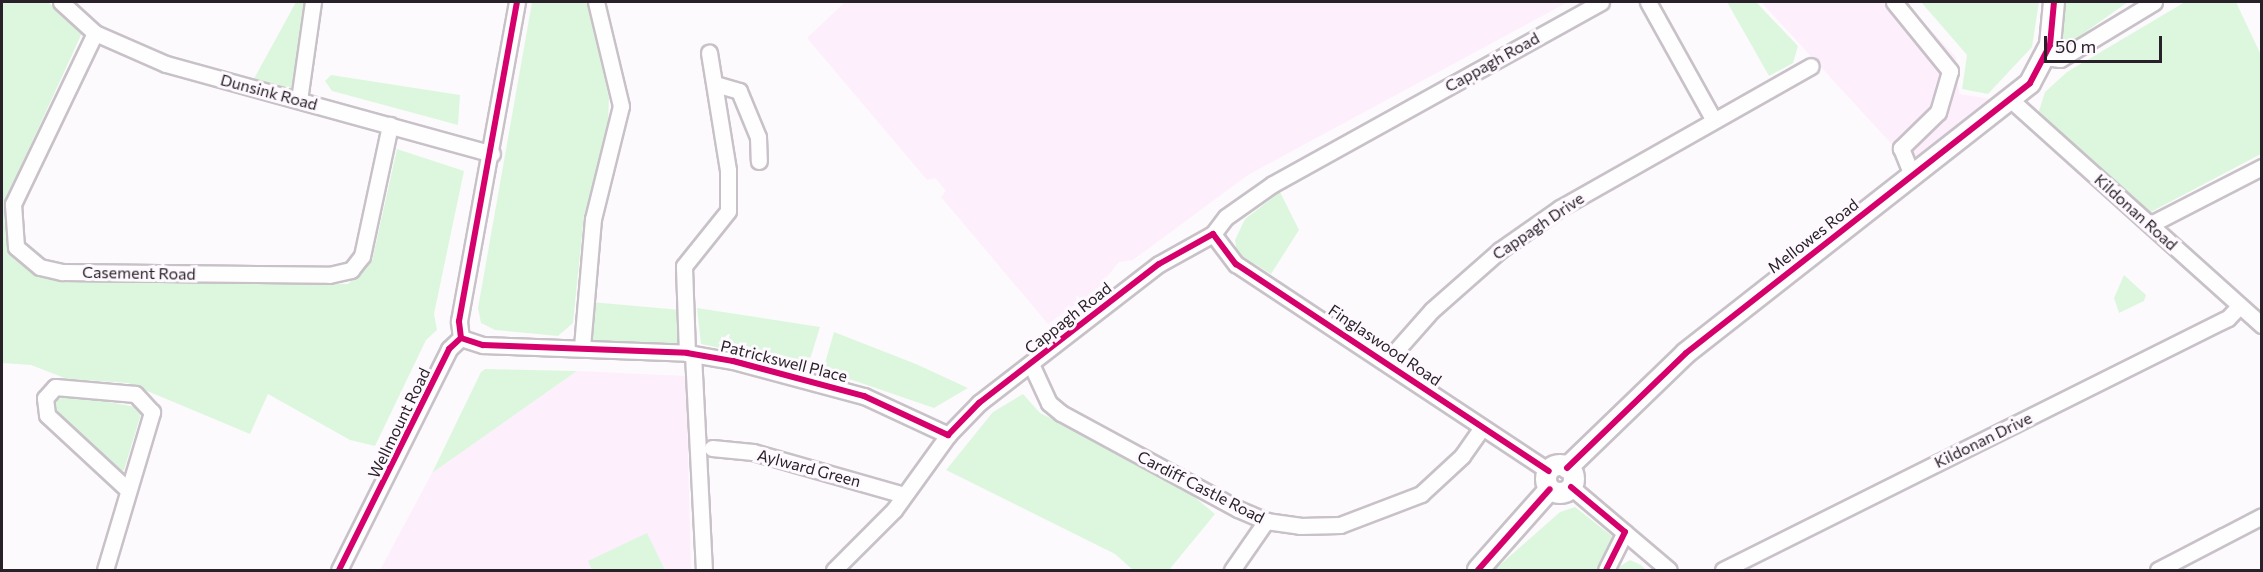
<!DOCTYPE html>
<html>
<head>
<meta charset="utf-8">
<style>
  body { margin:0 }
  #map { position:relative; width:2263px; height:572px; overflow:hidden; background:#fdfafd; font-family:Commissioner,sans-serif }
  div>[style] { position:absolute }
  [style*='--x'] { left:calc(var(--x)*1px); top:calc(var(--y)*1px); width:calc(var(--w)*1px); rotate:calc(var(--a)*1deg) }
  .built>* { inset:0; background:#feeffd }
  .green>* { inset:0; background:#ddf7df }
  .roads { filter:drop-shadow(2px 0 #c8c2c8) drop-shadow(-2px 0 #c8c2c8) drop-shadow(0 2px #c8c2c8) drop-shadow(0 -2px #c8c2c8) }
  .minor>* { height:15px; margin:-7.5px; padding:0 7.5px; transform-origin:7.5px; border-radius:7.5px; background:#fffeff }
  .major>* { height:20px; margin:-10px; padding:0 10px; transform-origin:10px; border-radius:10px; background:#fffeff }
  .major>.ring { margin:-10px; padding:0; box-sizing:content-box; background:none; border:20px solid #fffeff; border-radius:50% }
  .cycleway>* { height:6px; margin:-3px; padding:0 3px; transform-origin:3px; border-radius:3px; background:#d6006c }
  span { translate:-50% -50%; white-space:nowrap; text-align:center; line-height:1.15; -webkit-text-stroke:6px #fef9fe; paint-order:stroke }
  .street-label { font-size:16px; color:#292129 }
  .frame { position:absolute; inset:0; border:3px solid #292129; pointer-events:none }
  .scale { position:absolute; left:2044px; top:36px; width:118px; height:27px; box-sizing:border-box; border:3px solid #292129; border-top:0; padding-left:8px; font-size:18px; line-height:21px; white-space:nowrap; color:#292129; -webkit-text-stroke:4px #fef9fe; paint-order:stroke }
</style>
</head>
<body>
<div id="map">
  <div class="built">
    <div style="clip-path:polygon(845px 2px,1568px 2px,1248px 175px,1133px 260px,1119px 262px,1097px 289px,1048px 324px,941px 197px,946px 191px,935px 178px,927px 180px,807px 38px)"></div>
    <div style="clip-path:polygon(1761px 2px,1905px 2px,1956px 57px,1959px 94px,1998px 100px,1923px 164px,1909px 163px)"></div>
    <div style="clip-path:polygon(577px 371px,686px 376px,691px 570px,380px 570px,432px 473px)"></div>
  </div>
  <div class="green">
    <div style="clip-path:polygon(2px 2px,48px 2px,82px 33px,5px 201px,10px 249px,62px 277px,348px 284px,372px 261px,397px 149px,464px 171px,434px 314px,437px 330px,426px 340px,375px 446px,350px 440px,268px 394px,250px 434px,128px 383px,67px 379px,31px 365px,2px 363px)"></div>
    <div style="clip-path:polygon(296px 2px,313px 2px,299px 99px,250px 86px)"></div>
    <div style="clip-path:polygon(532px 2px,587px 2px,609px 98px,607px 154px,584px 215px,573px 323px,558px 336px,495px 330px,481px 323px,478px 308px)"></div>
    <div style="clip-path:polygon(1727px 2px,1756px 2px,1798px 46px,1793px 63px,1769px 76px)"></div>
    <div style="clip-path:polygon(1921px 2px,2039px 2px,2032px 47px,1988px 94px,1962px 89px,1967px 55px)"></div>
    <div style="clip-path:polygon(2054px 2px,2128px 2px,2074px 40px,2051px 40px)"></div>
    <div style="clip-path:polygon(2185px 2px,2236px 2px,2261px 55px,2261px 154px,2147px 214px,2038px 114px,2045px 92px,2067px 72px)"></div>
    <div style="clip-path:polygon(331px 75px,460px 95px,458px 125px,332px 91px,325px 81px)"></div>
    <div style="clip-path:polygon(1280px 192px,1299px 230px,1271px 274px,1237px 253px,1235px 240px,1245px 219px)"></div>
    <div style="clip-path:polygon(2124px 275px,2146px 295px,2144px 301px,2119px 313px,2114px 298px)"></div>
    <div style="clip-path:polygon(591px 302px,681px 310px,687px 353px,582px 347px)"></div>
    <div style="clip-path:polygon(697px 308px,820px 327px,808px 366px,701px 344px)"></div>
    <div style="clip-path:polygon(834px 332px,916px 364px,968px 388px,934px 408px,823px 370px)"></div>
    <div style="clip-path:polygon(485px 369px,577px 371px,432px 473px,481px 372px)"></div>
    <div style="clip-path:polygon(1023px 394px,1040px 413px,1168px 475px,1215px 514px,1169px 570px,1133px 570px,1115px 554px,946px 470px,993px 412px)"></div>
    <div style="clip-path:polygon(70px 395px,136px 407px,141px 414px,124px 470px,118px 473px,59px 418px,54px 409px,57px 400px)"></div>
    <div style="clip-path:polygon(1575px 507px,1612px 536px,1598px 570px,1494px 570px,1560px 512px)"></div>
    <div style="clip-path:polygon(647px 533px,665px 570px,592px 570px,588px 561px)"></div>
    <div style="clip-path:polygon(1630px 560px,1641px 565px,1646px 570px,1614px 570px)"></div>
  </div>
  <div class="roads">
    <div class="minor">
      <div style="--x:61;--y:2;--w:46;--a:42.4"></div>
      <div style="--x:95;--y:33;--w:77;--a:23.6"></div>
      <div style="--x:166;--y:64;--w:338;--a:15.4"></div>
      <div style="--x:1648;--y:2;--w:134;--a:60.9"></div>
      <div style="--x:1894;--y:2;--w:89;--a:50.9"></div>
      <div style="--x:1950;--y:71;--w:43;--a:106.3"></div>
      <div style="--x:1938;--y:112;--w:52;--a:135.8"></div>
      <div style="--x:1901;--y:148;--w:31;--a:68"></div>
      <div style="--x:95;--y:33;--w:190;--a:115.6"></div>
      <div style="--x:13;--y:204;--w:43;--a:86"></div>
      <div style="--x:16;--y:247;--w:31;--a:40"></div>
      <div style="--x:40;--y:267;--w:23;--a:13"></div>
      <div style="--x:62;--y:272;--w:267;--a:0.6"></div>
      <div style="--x:329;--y:275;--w:23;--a:-13"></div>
      <div style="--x:351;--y:270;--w:18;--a:-52"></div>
      <div style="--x:362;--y:256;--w:134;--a:-77.9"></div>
      <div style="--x:2045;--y:57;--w:15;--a:8"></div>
      <div style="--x:2060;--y:59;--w:110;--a:-31.2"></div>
      <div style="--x:715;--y:84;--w:25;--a:16"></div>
      <div style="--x:739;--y:91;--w:50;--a:67.6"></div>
      <div style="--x:758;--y:137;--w:24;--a:88"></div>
      <div style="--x:299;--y:100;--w:99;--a:-81.9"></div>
      <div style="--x:2011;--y:100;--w:337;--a:41.9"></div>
      <div style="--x:2151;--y:224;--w:125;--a:-27.2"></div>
      <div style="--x:1213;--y:234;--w:38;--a:53"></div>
      <div style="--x:1236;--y:264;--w:375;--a:33.5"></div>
      <div style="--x:461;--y:338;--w:23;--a:18"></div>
      <div style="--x:483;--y:345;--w:204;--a:2.2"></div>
      <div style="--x:687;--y:353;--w:47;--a:9.9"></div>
      <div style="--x:733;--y:361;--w:136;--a:15"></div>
      <div style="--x:864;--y:396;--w:93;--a:24.9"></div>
      <div style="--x:461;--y:338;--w:17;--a:-97"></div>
      <div style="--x:459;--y:321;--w:324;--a:-79.7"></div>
      <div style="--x:582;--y:347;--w:128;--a:-85.1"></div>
      <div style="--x:593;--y:219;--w:116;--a:-76.1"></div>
      <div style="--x:621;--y:106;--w:107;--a:-103.5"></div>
      <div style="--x:687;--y:353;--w:87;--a:-92"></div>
      <div style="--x:684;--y:266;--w:70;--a:-51.3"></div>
      <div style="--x:728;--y:211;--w:41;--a:-90"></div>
      <div style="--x:728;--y:170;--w:119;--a:-99.2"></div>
      <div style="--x:693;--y:354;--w:216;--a:87.1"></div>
      <div style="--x:1386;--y:362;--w:69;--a:-48.5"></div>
      <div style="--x:1432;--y:310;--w:91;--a:-41.4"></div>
      <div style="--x:1500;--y:250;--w:73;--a:-35"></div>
      <div style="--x:1560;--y:208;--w:288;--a:-29.5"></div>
      <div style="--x:1031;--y:364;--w:43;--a:65.2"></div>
      <div style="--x:1049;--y:403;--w:16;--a:40"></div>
      <div style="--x:1061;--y:413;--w:201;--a:28.5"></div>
      <div style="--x:1238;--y:509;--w:30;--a:23"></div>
      <div style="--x:1266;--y:521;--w:34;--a:8"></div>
      <div style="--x:1300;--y:526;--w:40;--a:-1.4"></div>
      <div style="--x:1340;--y:525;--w:87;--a:-20.9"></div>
      <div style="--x:1421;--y:494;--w:56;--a:-42.8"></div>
      <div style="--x:1462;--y:456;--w:35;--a:-55"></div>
      <div style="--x:712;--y:448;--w:41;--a:5.6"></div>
      <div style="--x:753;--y:452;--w:157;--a:15.9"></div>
      <div style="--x:1571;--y:487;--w:128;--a:40.3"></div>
      <div style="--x:105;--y:570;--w:165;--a:-73.4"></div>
      <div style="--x:152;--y:412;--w:25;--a:-133"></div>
      <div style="--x:135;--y:394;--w:80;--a:-175"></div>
      <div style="--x:55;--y:387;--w:15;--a:132"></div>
      <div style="--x:45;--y:398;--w:17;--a:83"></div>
      <div style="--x:47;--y:415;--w:110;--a:42.8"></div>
      <div style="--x:339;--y:570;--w:247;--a:-63.5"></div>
      <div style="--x:449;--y:349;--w:16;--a:-43"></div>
      <div style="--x:834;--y:570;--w:85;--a:-45"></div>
      <div style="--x:894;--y:510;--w:92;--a:-54.2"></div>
      <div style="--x:948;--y:435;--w:45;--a:-45.9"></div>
      <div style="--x:979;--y:403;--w:227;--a:-37.7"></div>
      <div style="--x:1159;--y:264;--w:62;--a:-29.1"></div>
      <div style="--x:1213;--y:234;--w:21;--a:-53"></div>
      <div style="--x:1226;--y:217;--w:57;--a:-35.1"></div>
      <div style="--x:1273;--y:184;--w:375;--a:-29"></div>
      <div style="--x:1232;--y:570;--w:60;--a:-55.2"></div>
      <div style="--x:1606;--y:570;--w:42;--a:-63.4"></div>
      <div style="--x:1723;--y:570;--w:564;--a:-26.52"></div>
      <div style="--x:2228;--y:318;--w:16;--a:-47"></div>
      <div style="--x:2158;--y:570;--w:117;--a:-27.4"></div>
    </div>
    <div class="major">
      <div class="ring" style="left:1546px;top:465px;width:8px;height:8px"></div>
      <div style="--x:1567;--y:468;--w:165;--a:-44"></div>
      <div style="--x:1686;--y:353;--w:437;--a:-38.1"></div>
      <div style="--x:2030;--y:83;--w:43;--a:-62.2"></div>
      <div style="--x:2050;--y:45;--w:43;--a:-84.7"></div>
      <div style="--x:1478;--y:570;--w:108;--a:-48.4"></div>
    </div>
  </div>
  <div class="cycleway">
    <div style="--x:461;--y:338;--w:23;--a:18"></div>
    <div style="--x:483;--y:345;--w:204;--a:2.2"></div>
    <div style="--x:687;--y:353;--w:47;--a:9.9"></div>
    <div style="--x:733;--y:361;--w:136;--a:15"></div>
    <div style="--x:864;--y:396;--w:93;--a:24.9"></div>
    <div style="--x:948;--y:435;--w:45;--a:-45.9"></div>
    <div style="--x:979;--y:403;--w:227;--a:-37.7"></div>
    <div style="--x:1159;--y:264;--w:62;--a:-29.1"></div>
    <div style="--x:1213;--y:234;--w:38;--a:53"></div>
    <div style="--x:1236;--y:264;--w:375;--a:33.5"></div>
    <div style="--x:461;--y:338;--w:17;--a:-97"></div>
    <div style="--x:459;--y:321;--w:324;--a:-79.7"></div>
    <div style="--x:1567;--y:468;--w:165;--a:-44"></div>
    <div style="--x:1686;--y:353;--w:437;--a:-38.1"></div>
    <div style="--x:2030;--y:83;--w:43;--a:-62.2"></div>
    <div style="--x:2050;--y:45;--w:43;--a:-84.7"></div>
    <div style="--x:1571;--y:487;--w:70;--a:39.8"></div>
    <div style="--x:1625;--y:532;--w:42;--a:116.6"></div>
    <div style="--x:339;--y:570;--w:247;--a:-63.5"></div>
    <div style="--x:449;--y:349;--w:16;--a:-43"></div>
    <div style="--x:1478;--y:570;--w:108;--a:-48.4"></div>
  </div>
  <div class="street-label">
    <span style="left:1492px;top:62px;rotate:-29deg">Cappagh Road</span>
    <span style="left:269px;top:92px;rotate:15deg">Dunsink Road</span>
    <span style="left:2136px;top:212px;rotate:42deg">Kildonan Road</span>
    <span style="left:1538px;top:226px;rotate:-34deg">Cappagh Drive</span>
    <span style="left:1813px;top:236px;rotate:-38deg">Mellowes Road</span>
    <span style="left:139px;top:273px;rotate:1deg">Casement Road</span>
    <span style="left:1068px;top:318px;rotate:-38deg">Cappagh Road</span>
    <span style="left:1385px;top:345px;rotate:34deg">Finglaswood Road</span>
    <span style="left:784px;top:361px;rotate:14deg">Patrickswell Place</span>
    <span style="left:399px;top:423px;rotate:-64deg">Wellmount Road</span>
    <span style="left:1983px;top:440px;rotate:-26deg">Kildonan Drive</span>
    <span style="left:809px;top:468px;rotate:15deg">Aylward Green</span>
    <span style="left:1201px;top:487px;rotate:27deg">Cardiff Castle Road</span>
  </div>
  <div class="frame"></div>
  <div class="scale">50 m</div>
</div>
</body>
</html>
